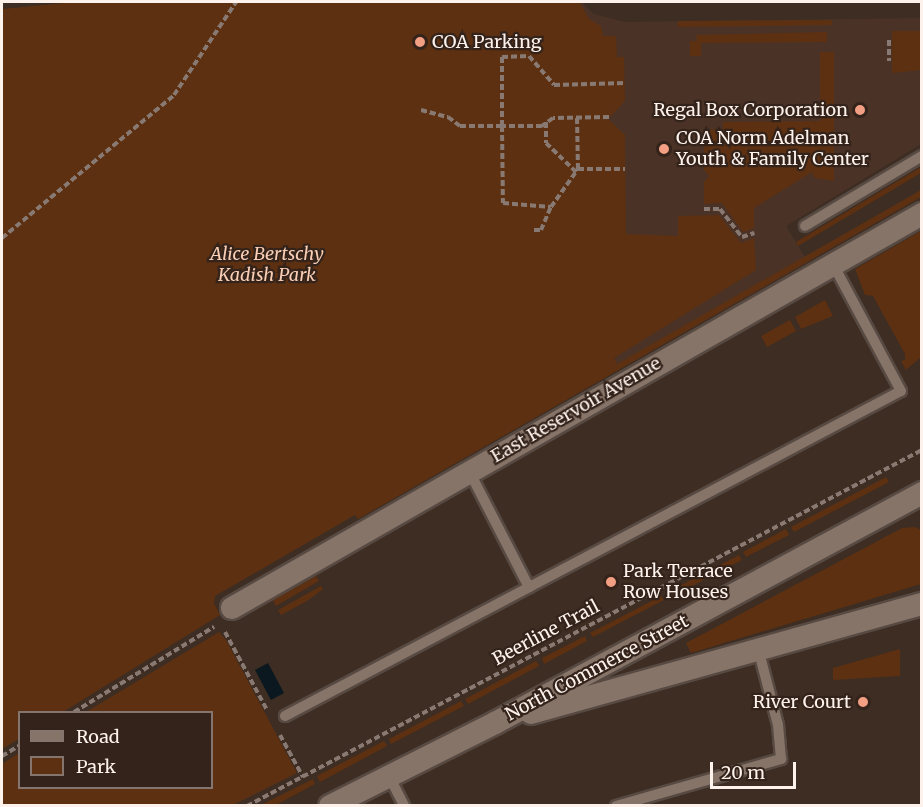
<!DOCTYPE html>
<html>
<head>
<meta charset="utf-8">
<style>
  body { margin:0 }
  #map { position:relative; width:923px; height:807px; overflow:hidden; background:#3d2d23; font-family:Merriweather,serif }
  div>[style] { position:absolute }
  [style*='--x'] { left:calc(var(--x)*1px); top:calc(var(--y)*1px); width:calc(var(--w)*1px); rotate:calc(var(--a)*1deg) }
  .built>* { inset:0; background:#4a3326 }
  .green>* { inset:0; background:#5d3011 }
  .water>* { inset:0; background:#0b181f }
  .path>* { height:4px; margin-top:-2px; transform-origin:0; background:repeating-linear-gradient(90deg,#887a72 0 6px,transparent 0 9px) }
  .roads { filter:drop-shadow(2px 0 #574a42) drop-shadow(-2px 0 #574a42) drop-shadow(0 2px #574a42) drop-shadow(0 -2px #574a42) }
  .service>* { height:10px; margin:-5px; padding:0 5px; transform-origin:5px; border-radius:5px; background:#877469 }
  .minor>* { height:22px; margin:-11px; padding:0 11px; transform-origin:11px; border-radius:11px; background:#877469 }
  .dots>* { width:16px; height:16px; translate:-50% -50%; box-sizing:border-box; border:3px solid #33231a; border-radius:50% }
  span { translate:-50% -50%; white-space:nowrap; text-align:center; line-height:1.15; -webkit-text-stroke:4.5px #33231a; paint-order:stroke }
  .poi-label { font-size:18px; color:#fdf2ec }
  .left { translate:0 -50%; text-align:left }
  .right { translate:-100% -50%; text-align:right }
  .park-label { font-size:18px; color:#faceb5; font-style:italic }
  .street-label { font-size:18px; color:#fdf2ec }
  .frame { position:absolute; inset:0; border:3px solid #fdf2ec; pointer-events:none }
  .legend { position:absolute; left:18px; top:711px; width:195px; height:78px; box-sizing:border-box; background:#33231a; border:2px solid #84766e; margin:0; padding:8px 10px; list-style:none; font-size:18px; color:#fdf2ec }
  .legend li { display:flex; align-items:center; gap:12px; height:30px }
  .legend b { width:30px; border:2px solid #84766e }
  .scale { position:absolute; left:710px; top:762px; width:86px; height:27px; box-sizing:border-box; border:3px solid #fdf2ec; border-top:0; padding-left:8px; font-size:18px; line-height:21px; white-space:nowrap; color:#fdf2ec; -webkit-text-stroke:4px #33231a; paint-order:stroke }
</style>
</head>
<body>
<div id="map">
  <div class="built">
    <div style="clip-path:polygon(581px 2px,594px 14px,625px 22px,921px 18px,921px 144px,786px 226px,808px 262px,619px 369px,580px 284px)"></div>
  </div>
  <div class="green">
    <div style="clip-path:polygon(75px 2px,580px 2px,589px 19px,601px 26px,603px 36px,616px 36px,617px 57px,624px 57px,625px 101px,608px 119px,625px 135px,626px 234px,678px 236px,678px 216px,719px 215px,741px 243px,754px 238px,756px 270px,614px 358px,617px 364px,921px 190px,921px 197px,358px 519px,355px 515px,215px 596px,214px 603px,220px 615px,63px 712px,20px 712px,19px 739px,2px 749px,2px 9px)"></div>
    <div style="clip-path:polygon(831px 20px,833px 25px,678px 27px,678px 21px)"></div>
    <div style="clip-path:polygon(892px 31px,921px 31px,921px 70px,892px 73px)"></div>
    <div style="clip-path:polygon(827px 32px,827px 42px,701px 43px,701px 56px,690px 56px,690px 41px,697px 41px,696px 35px)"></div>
    <div style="clip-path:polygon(820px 52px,834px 52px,834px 181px,815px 178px,812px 172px,754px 208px,754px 228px,743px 232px,722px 203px,704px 204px,704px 182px,709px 176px,704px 170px,704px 130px,723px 129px,723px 122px,820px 121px)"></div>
    <div style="clip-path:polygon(921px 167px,921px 173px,798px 246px,796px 242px)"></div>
    <div style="clip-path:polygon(921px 231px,921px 357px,906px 370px,901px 361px,905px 360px,905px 354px,873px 296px,865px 295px,855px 269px)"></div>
    <div style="clip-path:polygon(825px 300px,833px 316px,801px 329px,795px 317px)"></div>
    <div style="clip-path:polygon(790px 320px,796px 331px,767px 347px,761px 336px)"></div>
    <div style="clip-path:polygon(886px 477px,889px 482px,794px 532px,791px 527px)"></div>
    <div style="clip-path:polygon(915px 527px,921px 530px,921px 584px,691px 653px,686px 643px,902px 528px)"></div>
    <div style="clip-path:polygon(786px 529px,789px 535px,746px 557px,743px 552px)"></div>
    <div style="clip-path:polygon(739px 555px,742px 560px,669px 598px,666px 593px)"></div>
    <div style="clip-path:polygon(316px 576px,319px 581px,276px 606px,273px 600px)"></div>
    <div style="clip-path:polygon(321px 586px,323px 589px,307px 601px,281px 615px,278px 610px)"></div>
    <div style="clip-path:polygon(661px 596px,664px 600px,593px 637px,590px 633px)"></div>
    <div style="clip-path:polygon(219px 632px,226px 640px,297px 773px,233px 805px,2px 805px,2px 764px,19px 753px,20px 788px,212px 788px,212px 712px,86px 712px)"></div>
    <div style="clip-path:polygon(585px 636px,587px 641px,544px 664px,542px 658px)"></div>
    <div style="clip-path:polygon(900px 649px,900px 676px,833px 680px,833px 668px)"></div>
    <div style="clip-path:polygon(536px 661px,539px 666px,468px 704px,465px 699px)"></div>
    <div style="clip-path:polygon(461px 701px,464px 706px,391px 744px,389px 739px)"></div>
    <div style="clip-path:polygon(384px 741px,387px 746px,320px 782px,317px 776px)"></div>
    <div style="clip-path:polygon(313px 779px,315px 784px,276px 805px,261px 805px)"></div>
  </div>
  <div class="water">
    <div style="clip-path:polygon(268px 663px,284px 693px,271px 700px,255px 670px)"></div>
  </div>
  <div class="path">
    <div style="--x:889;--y:40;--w:21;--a:90"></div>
    <div style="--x:421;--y:110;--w:28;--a:15"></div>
    <div style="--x:448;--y:117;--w:15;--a:37"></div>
    <div style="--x:460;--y:126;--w:42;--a:0"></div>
    <div style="--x:502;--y:126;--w:77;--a:89.3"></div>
    <div style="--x:503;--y:203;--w:48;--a:4.8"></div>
    <div style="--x:551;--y:207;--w:47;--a:-54.6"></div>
    <div style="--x:578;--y:169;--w:47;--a:0"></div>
    <div style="--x:609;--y:117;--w:56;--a:179"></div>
    <div style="--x:553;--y:118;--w:14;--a:144"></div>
    <div style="--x:542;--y:126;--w:40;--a:180"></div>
    <div style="--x:502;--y:126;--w:69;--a:-90"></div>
    <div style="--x:502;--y:57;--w:27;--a:-2"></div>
    <div style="--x:529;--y:56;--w:38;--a:49"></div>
    <div style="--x:554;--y:85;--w:71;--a:-1.6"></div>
    <div style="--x:577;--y:118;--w:51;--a:88.9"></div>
    <div style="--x:546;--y:122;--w:21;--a:90"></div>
    <div style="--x:546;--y:143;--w:42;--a:44"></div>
    <div style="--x:704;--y:209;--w:16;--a:0"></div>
    <div style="--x:720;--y:209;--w:36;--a:52"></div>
    <div style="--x:742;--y:237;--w:13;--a:-18"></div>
    <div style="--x:534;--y:230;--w:7;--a:0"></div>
    <div style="--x:541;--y:230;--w:25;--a:-67"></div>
    <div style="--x:2;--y:238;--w:224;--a:-39.7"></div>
    <div style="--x:174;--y:95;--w:112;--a:-56.3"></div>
    <div style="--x:225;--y:632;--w:89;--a:61.7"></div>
    <div style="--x:74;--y:712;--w:164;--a:-31.3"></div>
    <div style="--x:280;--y:735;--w:48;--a:61.3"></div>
    <div style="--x:2;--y:756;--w:21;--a:-31"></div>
    <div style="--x:247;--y:806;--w:763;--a:-27.81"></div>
  </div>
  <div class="roads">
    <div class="service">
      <div style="--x:805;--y:226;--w:136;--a:-30.9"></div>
      <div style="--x:469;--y:471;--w:131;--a:62.7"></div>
      <div style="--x:285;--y:716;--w:696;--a:-27.82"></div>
      <div style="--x:901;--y:391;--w:144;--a:-118.2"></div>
      <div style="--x:389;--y:776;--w:34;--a:63"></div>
      <div style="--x:616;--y:806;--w:172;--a:-15.9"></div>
      <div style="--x:781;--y:759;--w:34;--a:-95"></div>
      <div style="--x:778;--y:725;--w:75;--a:-104.6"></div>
    </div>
    <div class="minor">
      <div style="--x:232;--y:608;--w:795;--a:-29.73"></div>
      <div style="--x:531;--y:713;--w:406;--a:-15.6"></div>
      <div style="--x:330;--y:806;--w:185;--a:-26.7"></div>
      <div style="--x:495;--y:723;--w:485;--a:-28.3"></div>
    </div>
  </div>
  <div class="dots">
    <div style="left:420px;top:42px;background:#f39f84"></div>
    <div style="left:860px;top:110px;background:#f39f84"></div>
    <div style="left:664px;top:149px;background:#f39f84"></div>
    <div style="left:611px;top:582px;background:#f39f84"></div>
    <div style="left:863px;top:702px;background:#f39f84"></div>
  </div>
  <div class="poi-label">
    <span class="left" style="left:432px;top:42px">COA Parking</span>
    <span class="right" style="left:848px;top:110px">Regal Box Corporation</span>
    <span class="left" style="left:676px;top:149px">COA Norm Adelman<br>Youth &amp; Family Center</span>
    <span class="left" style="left:623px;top:582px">Park Terrace<br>Row Houses</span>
    <span class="right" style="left:851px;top:702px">River Court</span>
  </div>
  <div class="park-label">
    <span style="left:267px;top:265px">Alice Bertschy<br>Kadish Park</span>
  </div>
  <div class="street-label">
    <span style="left:576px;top:410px;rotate:-30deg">East Reservoir Avenue</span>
    <span style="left:546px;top:633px;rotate:-28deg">Beerline Trail</span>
    <span style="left:597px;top:668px;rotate:-28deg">North Commerce Street</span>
  </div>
  <div class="frame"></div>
  <ul class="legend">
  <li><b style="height:8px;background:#877469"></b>Road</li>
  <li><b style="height:16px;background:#5d3011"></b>Park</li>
  </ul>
  <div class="scale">20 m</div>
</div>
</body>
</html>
